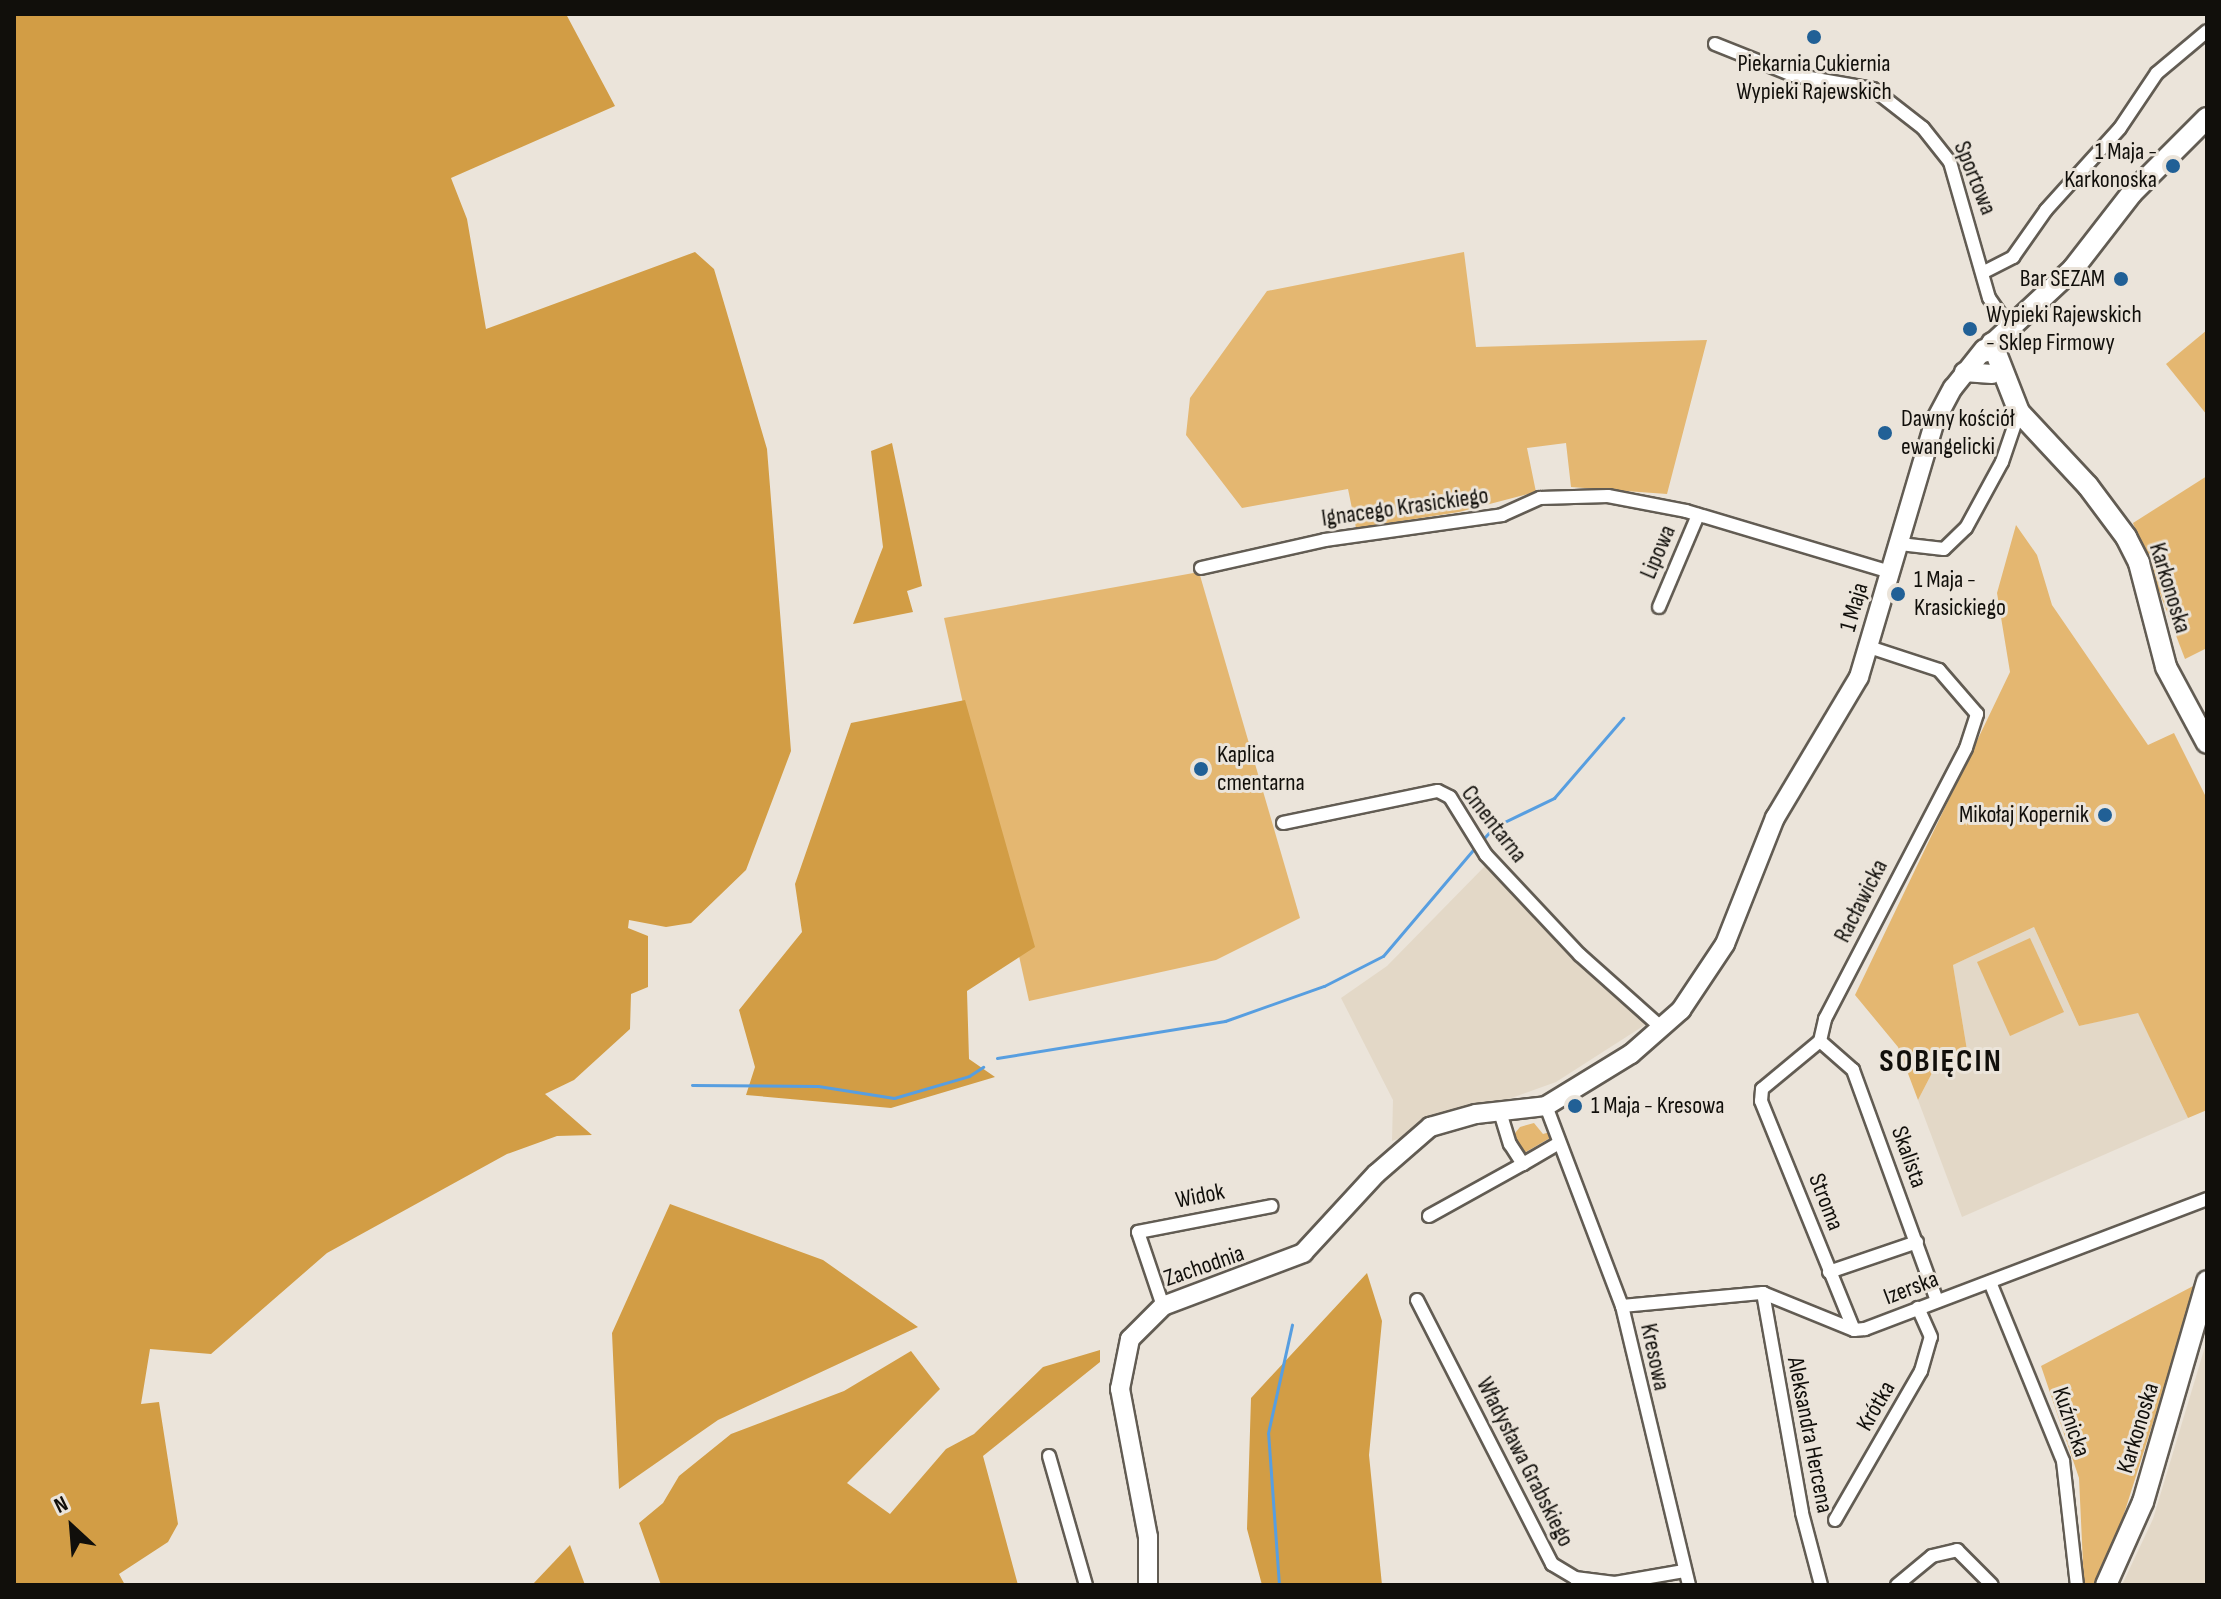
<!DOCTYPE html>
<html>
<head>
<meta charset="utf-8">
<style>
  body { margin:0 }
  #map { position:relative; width:2221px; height:1599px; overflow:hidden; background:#ebe4da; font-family:"Sofia Sans Condensed",sans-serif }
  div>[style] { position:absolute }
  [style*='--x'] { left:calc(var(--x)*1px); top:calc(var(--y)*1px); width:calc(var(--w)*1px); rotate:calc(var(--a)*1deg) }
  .built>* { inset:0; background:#e3d8c7 }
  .green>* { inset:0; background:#e4b771 }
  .forest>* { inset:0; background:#d29d45 }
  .stream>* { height:3px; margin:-1.5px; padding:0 1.5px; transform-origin:1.5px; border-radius:1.5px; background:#579ee0 }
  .roads { filter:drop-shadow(2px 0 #625c53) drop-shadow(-2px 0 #625c53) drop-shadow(0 2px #625c53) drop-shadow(0 -2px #625c53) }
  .street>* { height:12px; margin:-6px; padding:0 6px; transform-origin:6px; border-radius:6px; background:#fff }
  .secondary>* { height:18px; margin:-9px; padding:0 9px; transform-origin:9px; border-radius:9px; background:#fff }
  .primary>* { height:20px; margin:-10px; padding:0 10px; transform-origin:10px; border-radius:10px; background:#fff }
  .dots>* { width:22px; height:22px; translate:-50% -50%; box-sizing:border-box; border:4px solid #ebe4da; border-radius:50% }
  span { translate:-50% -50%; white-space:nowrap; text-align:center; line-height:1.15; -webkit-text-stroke:6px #ebe4da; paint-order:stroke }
  .poi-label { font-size:24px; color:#110f0b }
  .right { translate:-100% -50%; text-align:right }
  .left { translate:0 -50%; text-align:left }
  .street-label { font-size:24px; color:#110f0b }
  .district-label { font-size:32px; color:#110f0b; font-weight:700; letter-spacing:2px }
  .frame { position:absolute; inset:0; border:16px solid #110f0b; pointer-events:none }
  .north { position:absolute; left:32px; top:1487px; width:80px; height:80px; -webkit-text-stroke:6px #ebe4da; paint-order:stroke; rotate:334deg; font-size:22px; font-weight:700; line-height:32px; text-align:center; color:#110f0b }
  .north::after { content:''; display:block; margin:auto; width:28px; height:36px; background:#110f0b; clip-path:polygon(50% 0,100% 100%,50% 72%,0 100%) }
</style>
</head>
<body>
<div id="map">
  <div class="built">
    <div style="clip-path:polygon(1486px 865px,1566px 950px,1648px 1023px,1556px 1082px,1392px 1141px,1393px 1100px,1341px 998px,1387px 966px)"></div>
    <div style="clip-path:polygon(2034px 927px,2079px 1026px,2138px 1012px,2188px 1118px,1962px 1217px,1918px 1100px,1932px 1073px,1967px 1050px,1953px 965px)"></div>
    <div style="clip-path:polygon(2207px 1340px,2207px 1585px,2122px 1585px,2153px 1519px)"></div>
  </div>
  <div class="green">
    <div style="clip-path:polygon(1464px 252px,1476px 347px,1707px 340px,1667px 494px,1571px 487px,1566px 443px,1527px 448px,1536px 492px,1459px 512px,1356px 528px,1348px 489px,1242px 508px,1186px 435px,1190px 398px,1267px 291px)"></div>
    <div style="clip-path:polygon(2207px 330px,2207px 415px,2166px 364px)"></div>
    <div style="clip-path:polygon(2207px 476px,2207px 648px,2185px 659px,2133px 523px)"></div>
    <div style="clip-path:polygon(2016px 525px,2037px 555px,2052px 605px,2148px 745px,2174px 733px,2207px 799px,2207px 1110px,2188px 1118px,2138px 1013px,2079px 1026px,2034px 927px,1953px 965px,1967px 1050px,1932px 1073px,1918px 1100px,1898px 1047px,1855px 995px,2010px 672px,1997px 593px)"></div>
    <div style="clip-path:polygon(1199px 572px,1300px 918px,1216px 960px,1029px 1001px,944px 618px)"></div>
    <div style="clip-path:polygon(2030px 938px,2064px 1012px,2010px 1036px,1977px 962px)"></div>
    <div style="clip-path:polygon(1534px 1123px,1543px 1134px,1550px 1132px,1550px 1138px,1524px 1153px,1511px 1138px,1520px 1127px)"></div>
    <div style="clip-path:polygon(2197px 1284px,2116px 1539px,2097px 1585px,2084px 1585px,2079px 1478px,2041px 1366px)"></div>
  </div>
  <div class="forest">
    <div style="clip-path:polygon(14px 14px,566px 14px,615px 106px,451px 178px,467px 219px,486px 329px,695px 252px,714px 269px,767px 449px,791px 751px,746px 870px,691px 923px,666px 927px,629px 920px,628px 928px,648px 936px,648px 987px,631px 994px,630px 1029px,574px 1080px,545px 1094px,592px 1135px,557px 1136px,507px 1154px,327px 1253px,211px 1354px,150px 1349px,141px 1404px,159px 1402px,178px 1524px,168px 1542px,119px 1574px,125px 1585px,14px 1585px)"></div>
    <div style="clip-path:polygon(892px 443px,922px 586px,907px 591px,913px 612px,853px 624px,883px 547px,871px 451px)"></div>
    <div style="clip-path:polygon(965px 700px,1035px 947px,967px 991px,969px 1059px,995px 1077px,891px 1108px,746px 1095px,755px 1067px,739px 1010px,802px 932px,795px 884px,851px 723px)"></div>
    <div style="clip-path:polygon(670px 1204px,823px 1260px,918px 1327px,718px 1420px,619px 1489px,612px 1333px)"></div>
    <div style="clip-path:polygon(1367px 1273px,1382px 1321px,1369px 1455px,1382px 1585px,1262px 1585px,1247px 1529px,1251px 1398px)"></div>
    <div style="clip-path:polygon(1100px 1350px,1100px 1362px,983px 1456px,1018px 1585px,661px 1585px,639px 1523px,663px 1503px,679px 1476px,731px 1434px,844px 1391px,911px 1351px,940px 1389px,847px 1483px,890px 1514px,946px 1449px,974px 1434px,1043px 1367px)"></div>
    <div style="clip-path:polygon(570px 1545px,585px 1585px,532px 1585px)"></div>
  </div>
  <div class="stream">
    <div style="--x:1485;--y:837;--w:13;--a:-48"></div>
    <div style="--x:1494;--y:827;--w:67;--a:-25.8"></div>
    <div style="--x:1554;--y:798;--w:106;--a:-49.2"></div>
    <div style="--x:997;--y:1058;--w:231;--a:-9.2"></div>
    <div style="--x:1225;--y:1021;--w:105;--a:-19.5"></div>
    <div style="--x:1324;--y:986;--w:66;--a:-27"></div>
    <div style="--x:1383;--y:956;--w:139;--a:-49.7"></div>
    <div style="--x:692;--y:1085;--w:126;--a:0.5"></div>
    <div style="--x:818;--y:1086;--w:77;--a:9"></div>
    <div style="--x:894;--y:1098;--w:78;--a:-16.3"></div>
    <div style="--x:969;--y:1076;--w:17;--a:-33"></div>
    <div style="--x:1279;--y:1585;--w:152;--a:-94.1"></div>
    <div style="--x:1268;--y:1433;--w:111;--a:-77.5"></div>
  </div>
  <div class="roads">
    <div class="street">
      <div style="--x:1715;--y:44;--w:84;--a:21.7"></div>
      <div style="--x:1793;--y:75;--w:81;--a:9.9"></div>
      <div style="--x:1873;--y:89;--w:63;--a:38"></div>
      <div style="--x:1923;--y:128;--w:43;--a:51.5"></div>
      <div style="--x:1950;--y:162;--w:141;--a:74"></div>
      <div style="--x:1989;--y:298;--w:35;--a:55"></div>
      <div style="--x:1984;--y:272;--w:33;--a:-27"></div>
      <div style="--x:2013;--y:257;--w:57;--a:-54.9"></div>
      <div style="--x:2046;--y:210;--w:110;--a:-47.9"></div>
      <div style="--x:2120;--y:128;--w:66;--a:-56.1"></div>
      <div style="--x:2157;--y:73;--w:65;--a:-40"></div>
      <div style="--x:1900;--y:544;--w:44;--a:6.5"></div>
      <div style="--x:1944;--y:549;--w:30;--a:-44"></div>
      <div style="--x:1966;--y:528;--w:75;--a:-61.4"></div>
      <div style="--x:2002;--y:462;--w:53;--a:-71.2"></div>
      <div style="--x:1201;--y:568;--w:127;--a:-12.7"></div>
      <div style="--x:1325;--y:540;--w:179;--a:-8"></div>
      <div style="--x:1502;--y:515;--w:42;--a:-24.1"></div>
      <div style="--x:1540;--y:498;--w:68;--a:-1.7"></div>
      <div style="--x:1608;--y:496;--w:79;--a:10.9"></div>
      <div style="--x:1686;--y:511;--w:214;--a:16.6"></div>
      <div style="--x:1659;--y:607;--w:100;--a:-67"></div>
      <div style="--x:1283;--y:823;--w:158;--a:-11.7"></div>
      <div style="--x:1438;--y:791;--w:13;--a:27"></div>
      <div style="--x:1450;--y:797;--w:68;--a:58.2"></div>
      <div style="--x:1486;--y:855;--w:137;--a:46.8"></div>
      <div style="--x:1580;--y:955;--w:110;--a:41.7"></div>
      <div style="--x:1820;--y:1041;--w:44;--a:41.3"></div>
      <div style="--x:1853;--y:1070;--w:246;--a:70"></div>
      <div style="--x:1546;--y:1106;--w:214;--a:69.2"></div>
      <div style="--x:1622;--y:1306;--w:287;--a:76.5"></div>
      <div style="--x:1500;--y:1112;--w:34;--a:73"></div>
      <div style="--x:1510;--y:1144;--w:24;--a:57"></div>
      <div style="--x:1523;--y:1164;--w:42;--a:-30.3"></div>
      <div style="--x:1429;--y:1216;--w:107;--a:-29"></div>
      <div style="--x:1829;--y:1272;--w:93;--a:-18.8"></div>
      <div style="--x:1990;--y:1282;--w:193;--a:67.8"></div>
      <div style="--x:2063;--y:1461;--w:125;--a:83.6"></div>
      <div style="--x:1763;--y:1293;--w:223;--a:79.9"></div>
      <div style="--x:1802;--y:1513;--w:74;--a:75.2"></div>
      <div style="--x:1417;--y:1300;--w:297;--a:62.9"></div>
      <div style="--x:1552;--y:1564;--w:27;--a:31"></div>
      <div style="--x:1575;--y:1578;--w:40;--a:7.1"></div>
      <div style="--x:1615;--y:1583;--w:70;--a:-9.9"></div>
      <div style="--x:1163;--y:1306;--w:78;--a:-108.7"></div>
      <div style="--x:1138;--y:1232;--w:136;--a:-11"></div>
      <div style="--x:1622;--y:1306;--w:142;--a:-5.3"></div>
      <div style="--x:1763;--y:1293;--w:98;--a:22.1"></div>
      <div style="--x:1854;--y:1330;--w:11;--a:-5"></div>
      <div style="--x:1865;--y:1329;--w:366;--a:-20.8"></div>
      <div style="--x:1854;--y:1330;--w:247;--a:-112.1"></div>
      <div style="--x:1761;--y:1101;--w:12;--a:-85"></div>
      <div style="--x:1762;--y:1089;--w:75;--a:-39.6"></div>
      <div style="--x:1820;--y:1041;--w:23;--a:-77"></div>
      <div style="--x:1825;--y:1019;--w:305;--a:-62.5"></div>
      <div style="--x:1966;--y:748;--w:36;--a:-72"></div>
      <div style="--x:1977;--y:714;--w:58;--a:-130.8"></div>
      <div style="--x:1939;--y:670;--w:74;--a:-161.8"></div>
      <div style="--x:1049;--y:1456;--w:134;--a:74"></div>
      <div style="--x:1835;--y:1520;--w:172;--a:-60"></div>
      <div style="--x:1921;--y:1371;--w:35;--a:-74"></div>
      <div style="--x:1931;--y:1337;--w:32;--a:-114"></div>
      <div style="--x:1897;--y:1585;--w:45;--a:-39.6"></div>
      <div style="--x:1932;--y:1556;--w:26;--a:-13"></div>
      <div style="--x:1957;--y:1550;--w:49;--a:45"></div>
    </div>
    <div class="secondary">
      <div style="--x:1964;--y:372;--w:28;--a:4"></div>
      <div style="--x:1148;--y:1585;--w:48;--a:-90"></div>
      <div style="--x:1148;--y:1537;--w:151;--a:-100.7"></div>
      <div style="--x:1120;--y:1389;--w:51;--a:-78.7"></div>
      <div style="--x:1130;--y:1339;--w:47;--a:-45"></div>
      <div style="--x:1163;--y:1306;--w:150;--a:-20.7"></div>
      <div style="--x:1303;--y:1253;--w:108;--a:-47.3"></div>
      <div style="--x:1376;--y:1174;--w:72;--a:-41"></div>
      <div style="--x:1430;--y:1127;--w:48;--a:-15.8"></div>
      <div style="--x:1476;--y:1114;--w:70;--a:-6.5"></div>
      <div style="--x:1546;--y:1106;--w:100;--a:-31.5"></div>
      <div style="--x:1631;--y:1054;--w:67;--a:-41.3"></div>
      <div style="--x:1681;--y:1010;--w:79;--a:-56.3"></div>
      <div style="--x:1725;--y:944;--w:136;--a:-68.4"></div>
      <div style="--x:1775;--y:818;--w:164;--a:-59.2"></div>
      <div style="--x:1859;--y:677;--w:265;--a:-73.5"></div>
      <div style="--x:1934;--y:423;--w:40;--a:-62"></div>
      <div style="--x:1953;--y:388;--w:50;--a:-51.5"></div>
    </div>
    <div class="primary">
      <div style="--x:1992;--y:343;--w:74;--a:68.6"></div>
      <div style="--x:2019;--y:412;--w:101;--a:47"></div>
      <div style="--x:2088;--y:486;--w:64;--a:53.3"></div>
      <div style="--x:2126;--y:537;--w:29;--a:63"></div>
      <div style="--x:2139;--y:563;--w:107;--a:75.4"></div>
      <div style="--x:2166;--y:667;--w:86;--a:61.7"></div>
      <div style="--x:1984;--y:352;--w:122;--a:-43"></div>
      <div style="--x:2073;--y:269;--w:96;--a:-52.2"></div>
      <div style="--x:2132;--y:193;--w:106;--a:-45"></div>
      <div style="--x:2106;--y:1585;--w:91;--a:-66"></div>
      <div style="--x:2143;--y:1502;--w:230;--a:-73.8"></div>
    </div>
  </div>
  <div class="dots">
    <div style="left:1814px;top:37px;background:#216096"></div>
    <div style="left:2173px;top:166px;background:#216096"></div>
    <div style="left:2121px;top:279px;background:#216096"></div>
    <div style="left:1970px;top:329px;background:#216096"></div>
    <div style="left:1885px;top:433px;background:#216096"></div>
    <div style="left:1898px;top:594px;background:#216096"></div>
    <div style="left:1201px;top:769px;background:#216096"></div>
    <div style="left:2105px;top:815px;background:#216096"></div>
    <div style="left:1575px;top:1106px;background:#216096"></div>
  </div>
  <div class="poi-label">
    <span style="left:1814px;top:78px">Piekarnia Cukiernia<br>Wypieki Rajewskich</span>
    <span class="right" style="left:2157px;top:166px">1 Maja -<br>Karkonoska</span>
    <span class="right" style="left:2105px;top:279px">Bar SEZAM</span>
    <span class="left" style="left:1986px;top:329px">Wypieki Rajewskich<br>- Sklep Firmowy</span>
    <span class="left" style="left:1901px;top:433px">Dawny kościół<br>ewangelicki</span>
    <span class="left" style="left:1914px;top:594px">1 Maja -<br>Krasickiego</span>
    <span class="left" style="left:1217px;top:769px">Kaplica<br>cmentarna</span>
    <span class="right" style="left:2089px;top:815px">Mikołaj Kopernik</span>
    <span class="left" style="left:1591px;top:1106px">1 Maja - Kresowa</span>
  </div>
  <div class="street-label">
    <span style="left:1975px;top:178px;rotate:68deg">Sportowa</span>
    <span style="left:1405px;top:507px;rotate:-8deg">Ignacego Krasickiego</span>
    <span style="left:1658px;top:552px;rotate:-67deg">Lipowa</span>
    <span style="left:2170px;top:588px;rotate:73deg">Karkonoska</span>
    <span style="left:1854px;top:607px;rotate:-74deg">1 Maja</span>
    <span style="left:1494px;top:824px;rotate:52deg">Cmentarna</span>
    <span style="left:1861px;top:901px;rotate:-63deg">Racławicka</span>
    <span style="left:1909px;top:1157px;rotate:70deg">Skalista</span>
    <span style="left:1200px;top:1196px;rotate:-11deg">Widok</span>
    <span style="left:1826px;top:1202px;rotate:69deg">Stroma</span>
    <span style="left:1204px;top:1266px;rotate:-19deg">Zachodnia</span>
    <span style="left:1911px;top:1288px;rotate:-21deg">Izerska</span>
    <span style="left:1655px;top:1357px;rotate:78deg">Kresowa</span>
    <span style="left:1876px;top:1406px;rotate:-60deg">Krótka</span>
    <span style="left:2071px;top:1422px;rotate:71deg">Kuźnicka</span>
    <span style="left:2138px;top:1428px;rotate:-73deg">Karkonoska</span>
    <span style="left:1810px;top:1435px;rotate:79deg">Aleksandra Hercena</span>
    <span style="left:1525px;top:1462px;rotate:63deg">Władysława Grabskiego</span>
  </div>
  <div class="district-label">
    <span style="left:1941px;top:1062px">SOBIĘCIN</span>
  </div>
  <div class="frame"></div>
  <div class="north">N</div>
</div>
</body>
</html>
